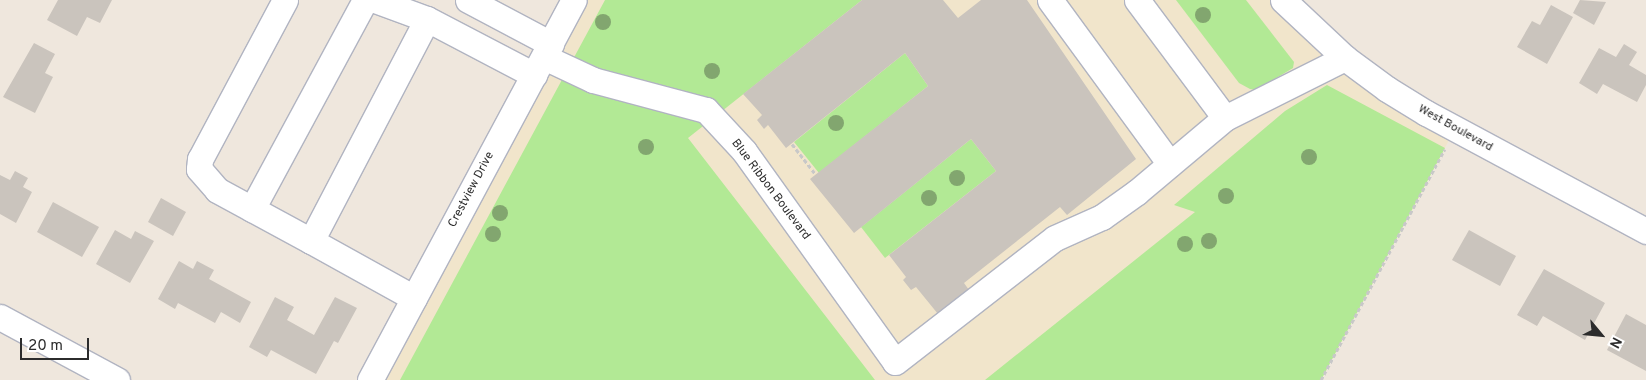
<!DOCTYPE html>
<html>
<head>
<meta charset="utf-8">
<style>
  body { margin:0 }
  #map { position:relative; width:1646px; height:380px; overflow:hidden; background:#efe7dd; font-family:Overpass,sans-serif }
  div>[style] { position:absolute }
  [style*='--x'] { left:calc(var(--x)*1px); top:calc(var(--y)*1px); width:calc(var(--w)*1px); rotate:calc(var(--a)*1deg) }
  .education>* { inset:0; background:#f1e5cb }
  .green>* { inset:0; background:#b2e995 }
  .building>* { inset:0; background:#cac4bd }
  .path>* { height:3px; margin-top:-1.5px; transform-origin:0; background:repeating-linear-gradient(90deg,#c8c8c8 0 4px,transparent 0 6.5px) }
  .roads { filter:drop-shadow(1px 0 #b1b4c1) drop-shadow(-1px 0 #b1b4c1) drop-shadow(0 1px #b1b4c1) drop-shadow(0 -1px #b1b4c1) }
  .minor>* { height:25px; margin:-12.5px; padding:0 12.5px; transform-origin:12.5px; border-radius:12.5px; background:#fff }
  .trees>* { width:16px; height:16px; margin:-8px; border-radius:50%; background:#82a66f }
  span { translate:-50% -50%; white-space:nowrap; text-align:center; line-height:1.15; -webkit-text-stroke:4px #fff; paint-order:stroke }
  .street-label { font-size:12px; color:#2c2c2c }
  .north { position:absolute; left:1576px; top:310px; width:50px; height:50px; -webkit-text-stroke:4px #fff; paint-order:stroke; rotate:118deg; font-size:14px; font-weight:700; line-height:20px; text-align:center; color:#2c2c2c }
  .north::after { content:''; display:block; margin:auto; width:18px; height:22px; background:#2c2c2c; clip-path:polygon(50% 0,100% 100%,50% 72%,0 100%) }
  .scale { position:absolute; left:20px; top:338px; width:69px; height:22px; box-sizing:border-box; border:2px solid #2c2c2c; border-top:0; padding-left:6px; font-size:15px; line-height:18px; white-space:nowrap; color:#2c2c2c; -webkit-text-stroke:4px #fff; paint-order:stroke }
</style>
</head>
<body>
<div id="map">
  <div class="education">
    <div style="clip-path:polygon(574px 0,1283px 0,1455px 129px,1321px 380px,370px 380px)"></div>
  </div>
  <div class="green">
    <div style="clip-path:polygon(605px 0,862px 0,688px 138px,875px 380px,400px 380px)"></div>
    <div style="clip-path:polygon(1176px 0,1246px 0,1294px 62px,1293px 68px,1256px 90px,1250px 89px,1239px 83px)"></div>
    <div style="clip-path:polygon(905px 53px,928px 86px,819px 173px,794px 142px)"></div>
    <div style="clip-path:polygon(1327px 85px,1445px 148px,1321px 380px,985px 380px,1195px 212px,1174px 205px,1285px 111px)"></div>
    <div style="clip-path:polygon(971px 139px,996px 171px,885px 258px,861px 227px)"></div>
  </div>
  <div class="building">
    <div style="clip-path:polygon(58px 0,112px 0,100px 23px,87px 17px,77px 36px,47px 20px)"></div>
    <div style="clip-path:polygon(862px 0,943px 0,958px 18px,981px 0,1027px 0,1136px 159px,1067px 215px,1060px 207px,964px 283px,969px 290px,938px 314px,916px 287px,911px 290px,903px 280px,906px 277px,889px 255px,996px 171px,971px 139px,854px 233px,810px 179px,928px 86px,905px 53px,786px 148px,768px 125px,764px 129px,757px 120px,762px 115px,743px 94px)"></div>
    <div style="clip-path:polygon(1580px 0,1606px 2px,1594px 25px,1573px 13px)"></div>
    <div style="clip-path:polygon(1551px 5px,1573px 17px,1547px 64px,1517px 47px,1532px 21px,1540px 25px)"></div>
    <div style="clip-path:polygon(34px 43px,55px 54px,45px 73px,53px 77px,35px 113px,3px 97px)"></div>
    <div style="clip-path:polygon(1624px 44px,1637px 52px,1629px 65px,1646px 75px,1646px 85px,1637px 102px,1603px 84px,1597px 94px,1579px 83px,1599px 48px,1616px 57px)"></div>
    <div style="clip-path:polygon(15px 171px,28px 178px,23px 187px,32px 192px,16px 223px,0 214px,0 175px,10px 180px)"></div>
    <div style="clip-path:polygon(161px 198px,186px 212px,173px 236px,148px 222px)"></div>
    <div style="clip-path:polygon(53px 202px,99px 227px,82px 257px,37px 232px)"></div>
    <div style="clip-path:polygon(115px 230px,131px 239px,135px 231px,154px 241px,130px 283px,96px 264px)"></div>
    <div style="clip-path:polygon(1469px 230px,1516px 256px,1500px 286px,1452px 260px)"></div>
    <div style="clip-path:polygon(179px 261px,193px 269px,197px 261px,214px 270px,209px 279px,251px 302px,240px 323px,221px 312px,215px 323px,178px 303px,175px 309px,158px 299px)"></div>
    <div style="clip-path:polygon(1544px 269px,1605px 303px,1585px 340px,1543px 316px,1537px 326px,1517px 315px)"></div>
    <div style="clip-path:polygon(275px 297px,294px 307px,287px 320px,314px 335px,335px 297px,357px 308px,338px 343px,334px 341px,316px 374px,271px 350px,267px 357px,249px 347px)"></div>
    <div style="clip-path:polygon(1626px 314px,1646px 325px,1646px 371px,1607px 350px)"></div>
  </div>
  <div class="path">
    <div style="--x:792;--y:144;--w:39;--a:52"></div>
    <div style="--x:1321;--y:380;--w:262;--a:-61.8"></div>
  </div>
  <div class="roads">
    <div class="minor">
      <div style="--x:285;--y:0;--w:180;--a:118.1"></div>
      <div style="--x:200;--y:159;--w:10;--a:96"></div>
      <div style="--x:199;--y:169;--w:28;--a:49"></div>
      <div style="--x:217;--y:190;--w:107;--a:28.5"></div>
      <div style="--x:375;--y:0;--w:55;--a:20.1"></div>
      <div style="--x:468;--y:0;--w:94;--a:27.9"></div>
      <div style="--x:1050;--y:0;--w:203;--a:53.8"></div>
      <div style="--x:1137;--y:0;--w:147;--a:53.3"></div>
      <div style="--x:1283;--y:0;--w:85;--a:43.1"></div>
      <div style="--x:1345;--y:58;--w:52;--a:36.4"></div>
      <div style="--x:1387;--y:89;--w:46;--a:31.6"></div>
      <div style="--x:1426;--y:113;--w:250;--a:28.2"></div>
      <div style="--x:544;--y:57;--w:54;--a:25.1"></div>
      <div style="--x:593;--y:80;--w:117;--a:14.9"></div>
      <div style="--x:706;--y:110;--w:56;--a:47.2"></div>
      <div style="--x:744;--y:151;--w:259;--a:54.4"></div>
      <div style="--x:895;--y:362;--w:202;--a:-37.8"></div>
      <div style="--x:1055;--y:238;--w:51;--a:-24.1"></div>
      <div style="--x:1102;--y:217;--w:43;--a:-35.5"></div>
      <div style="--x:1137;--y:192;--w:115;--a:-40.1"></div>
      <div style="--x:1225;--y:118;--w:134;--a:-26.6"></div>
      <div style="--x:252;--y:209;--w:238;--a:-61.6"></div>
      <div style="--x:414;--y:298;--w:118;--a:-151"></div>
      <div style="--x:311;--y:241;--w:250;--a:-62.4"></div>
      <div style="--x:427;--y:19;--w:121;--a:27.6"></div>
      <div style="--x:0;--y:317;--w:133;--a:28.3"></div>
      <div style="--x:370;--y:380;--w:431;--a:-61.8"></div>
    </div>
  </div>
  <div class="trees">
    <div style="left:1203px;top:15px"></div>
    <div style="left:603px;top:22px"></div>
    <div style="left:712px;top:71px"></div>
    <div style="left:836px;top:123px"></div>
    <div style="left:646px;top:147px"></div>
    <div style="left:1309px;top:157px"></div>
    <div style="left:957px;top:178px"></div>
    <div style="left:1226px;top:196px"></div>
    <div style="left:929px;top:198px"></div>
    <div style="left:500px;top:213px"></div>
    <div style="left:493px;top:234px"></div>
    <div style="left:1209px;top:241px"></div>
    <div style="left:1185px;top:244px"></div>
  </div>
  <div class="street-label">
    <span style="left:1455px;top:129px;rotate:29deg">West Boulevard</span>
    <span style="left:472px;top:190px;rotate:-62deg">Crestview Drive</span>
    <span style="left:770px;top:190px;rotate:53deg">Blue Ribbon Boulevard</span>
  </div>
  <div class="north">N</div>
  <div class="scale">20 m</div>
</div>
</body>
</html>
